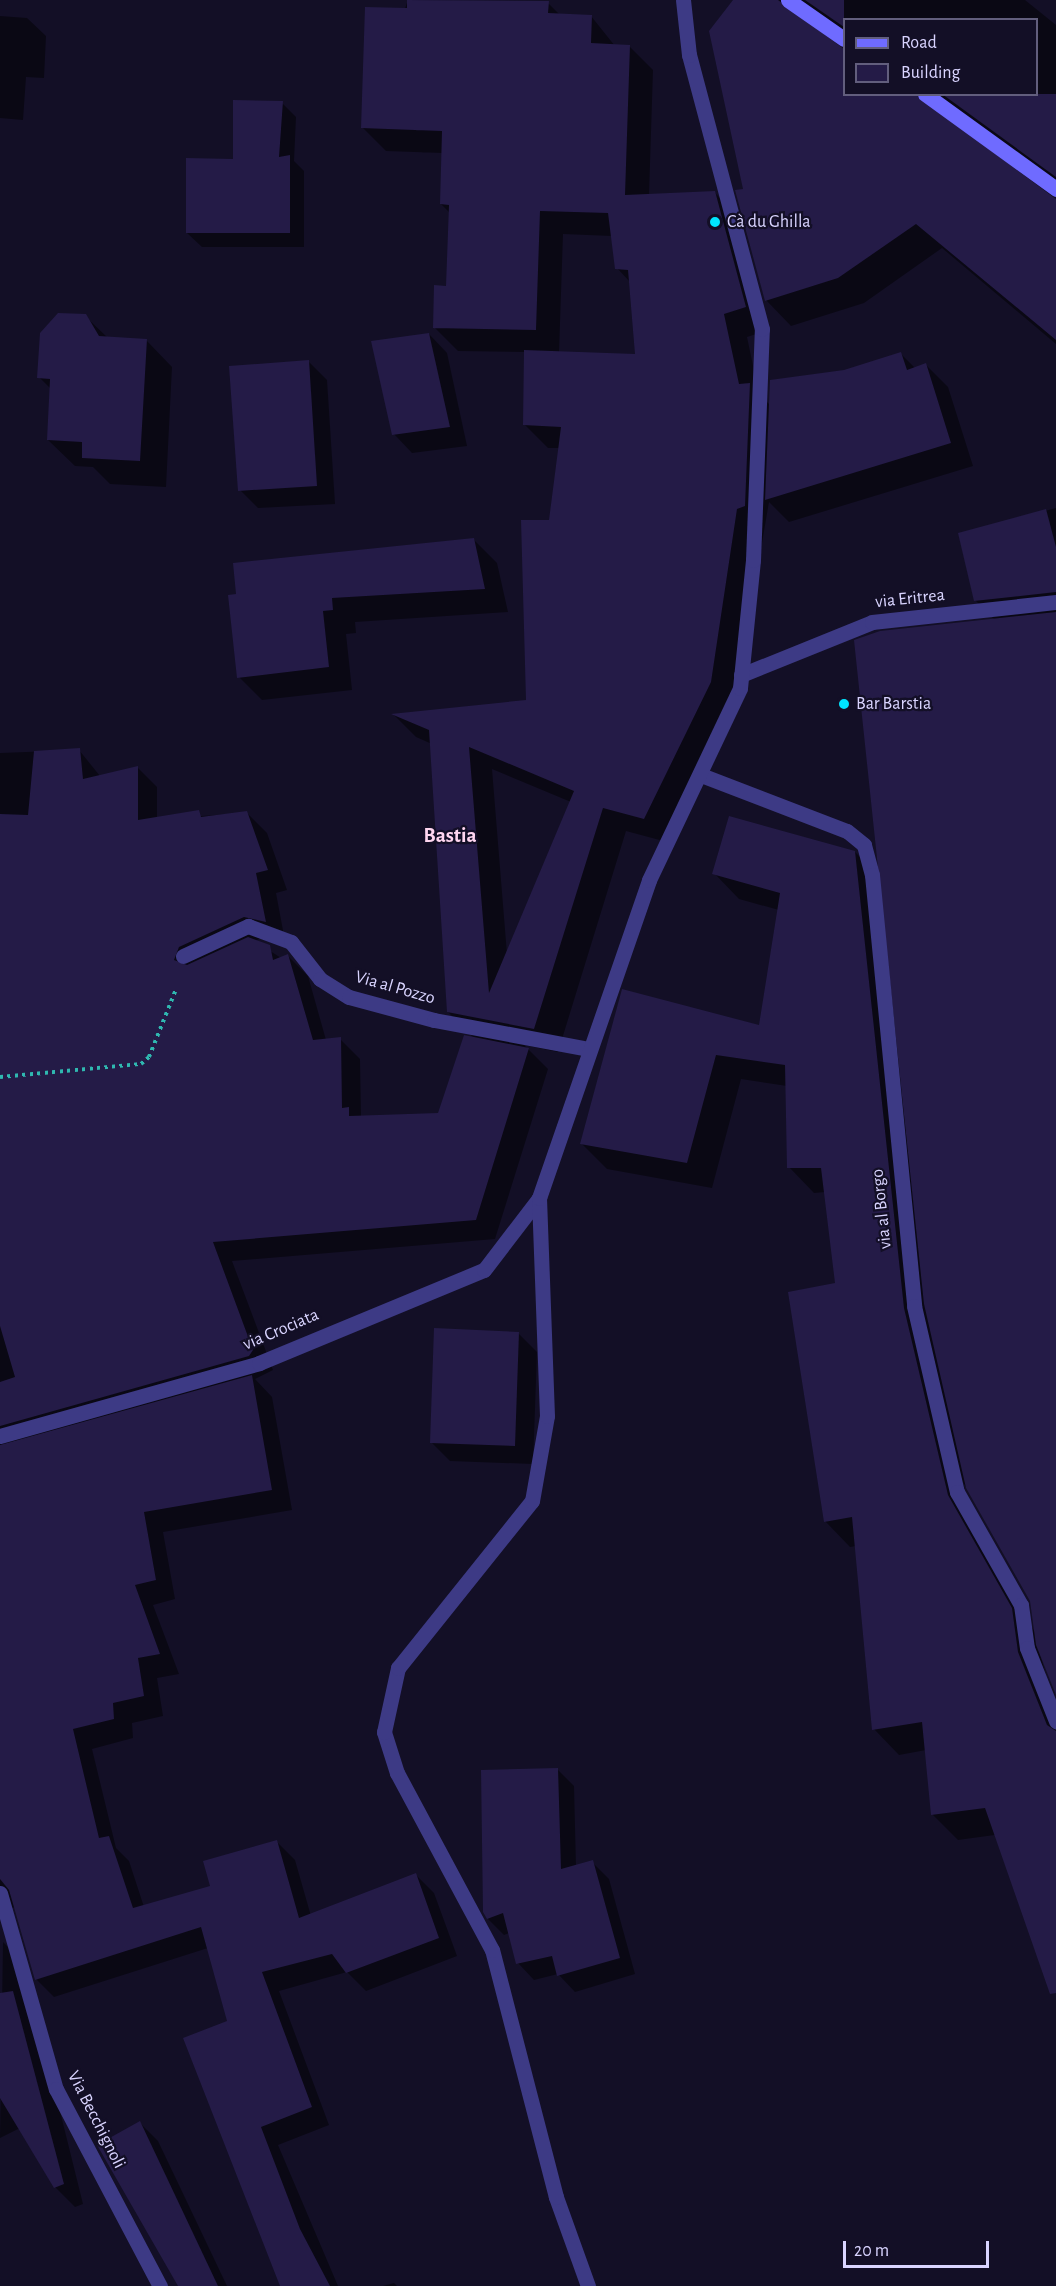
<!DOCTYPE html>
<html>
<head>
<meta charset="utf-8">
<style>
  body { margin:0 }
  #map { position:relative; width:1056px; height:2286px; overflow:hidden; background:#130f26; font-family:"Alegreya Sans",sans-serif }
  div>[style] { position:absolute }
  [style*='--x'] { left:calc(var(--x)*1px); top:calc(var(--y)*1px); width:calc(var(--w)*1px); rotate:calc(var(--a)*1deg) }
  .shadow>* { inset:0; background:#0007 }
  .building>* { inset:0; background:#241b47 }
  .path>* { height:4px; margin-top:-2px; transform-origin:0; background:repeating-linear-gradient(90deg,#2fb8b0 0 3px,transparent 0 7.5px) }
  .street>* { height:15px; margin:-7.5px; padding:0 7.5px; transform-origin:7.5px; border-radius:7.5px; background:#3d3a85 }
  .secondary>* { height:15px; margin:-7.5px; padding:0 7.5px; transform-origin:7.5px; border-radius:7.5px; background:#6f6bff }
  .dots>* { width:16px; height:16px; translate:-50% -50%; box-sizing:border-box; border:3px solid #130f26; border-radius:50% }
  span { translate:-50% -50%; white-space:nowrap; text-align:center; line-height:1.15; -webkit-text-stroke:4.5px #130f26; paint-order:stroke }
  .poi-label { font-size:18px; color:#d9d4ff }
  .left { translate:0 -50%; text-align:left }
  .street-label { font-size:18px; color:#d9d4ff }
  .quarter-label { font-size:21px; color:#ffd6f0; font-weight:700 }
  .legend { position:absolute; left:843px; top:18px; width:195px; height:78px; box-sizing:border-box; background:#130f26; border:2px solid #625e7d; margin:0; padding:8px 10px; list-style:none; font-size:18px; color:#d9d4ff }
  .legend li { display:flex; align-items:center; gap:12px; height:30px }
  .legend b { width:30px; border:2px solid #625e7d }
  .scale { position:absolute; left:843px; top:2241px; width:146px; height:27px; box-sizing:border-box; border:3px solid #d9d4ff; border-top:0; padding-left:8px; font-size:18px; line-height:21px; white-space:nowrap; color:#d9d4ff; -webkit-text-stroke:4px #130f26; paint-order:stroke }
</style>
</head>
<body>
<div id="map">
  <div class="shadow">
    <div style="clip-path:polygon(evenodd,408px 0,548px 3px,560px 15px,591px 16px,615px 46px,630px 47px,653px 70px,649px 195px,714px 192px,738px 216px,769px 330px,747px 337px,759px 394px,770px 405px,901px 354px,915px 368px,926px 365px,948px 387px,973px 466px,789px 522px,769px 502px,734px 706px,667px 842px,626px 831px,558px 1052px,524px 1045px,548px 1069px,495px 1239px,232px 1261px,273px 1370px,255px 1379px,272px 1397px,292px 1510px,163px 1532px,175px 1599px,153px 1605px,179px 1674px,157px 1678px,163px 1716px,132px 1723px,133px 1738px,92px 1749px,116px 1848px,129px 1861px,144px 1907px,211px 1887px,277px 1842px,295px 1860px,311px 1916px,416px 1875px,434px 1893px,457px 1956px,366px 1991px,347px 1972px,279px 1991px,329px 2125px,278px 2145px,338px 2286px,281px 2286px,229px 2022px,208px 1948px,54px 1997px,36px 1979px,70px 1880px,0 1914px,0 753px,79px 750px,100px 776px,137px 767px,157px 787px,157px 819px,247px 813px,267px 833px,287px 890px,276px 893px,285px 941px,265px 936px,255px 941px,281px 958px,288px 956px,308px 976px,326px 1040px,340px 1039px,360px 1059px,361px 1117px,439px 1115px,475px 1039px,448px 1012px,432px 744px,416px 737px,394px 715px,528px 701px,560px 448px,548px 448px,524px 424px,526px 352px,458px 351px,434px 327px,447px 287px,450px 213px,441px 204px,443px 153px,386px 151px,363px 128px,408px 0,563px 234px,612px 236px,617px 268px,630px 282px,637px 356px,559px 353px,563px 234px,408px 0,492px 769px,571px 802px,507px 954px,492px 769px)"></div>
    <div style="clip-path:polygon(evenodd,735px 0,1025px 0,1056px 25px,1056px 184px,941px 114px,1056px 199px,1056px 344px,942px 248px,864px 303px,791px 326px,766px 300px,745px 191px,735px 0,804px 20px,844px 34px,844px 20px,1036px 20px,1036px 94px,844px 94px,844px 49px,804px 20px)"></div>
    <div style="clip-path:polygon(0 16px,27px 18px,46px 36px,44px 78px,26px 77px,23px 120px,0 118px)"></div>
    <div style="clip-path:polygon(282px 103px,296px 117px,294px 161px,304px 171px,304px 247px,202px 247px,187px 233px,234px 160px)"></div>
    <div style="clip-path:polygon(85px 316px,108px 338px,146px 340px,172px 367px,166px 487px,110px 484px,93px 467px,75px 466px,48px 440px,51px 389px,39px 377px)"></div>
    <div style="clip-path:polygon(429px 334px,447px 353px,467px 446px,412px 453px,394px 434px)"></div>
    <div style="clip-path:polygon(309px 362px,327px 380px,335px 504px,258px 508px,240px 490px)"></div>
    <div style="clip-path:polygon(evenodd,1056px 508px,1056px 1691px,1039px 1650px,1056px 1712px,1056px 1809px,1002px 1834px,958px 1840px,933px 1815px,926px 1750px,899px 1755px,874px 1729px,856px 1546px,850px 1547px,825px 1521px,836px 1284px,825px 1192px,814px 1193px,789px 1167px,787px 1086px,741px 1079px,712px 1188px,607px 1169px,582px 1144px,623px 991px,761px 1026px,779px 910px,739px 899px,714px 873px,855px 852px,881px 878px,994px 619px,975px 600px,960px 534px,1056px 508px,963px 1482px,1031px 1600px,1036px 1634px,972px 1521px,963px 1482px)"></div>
    <div style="clip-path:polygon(473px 539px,497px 563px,508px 612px,355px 622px,356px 633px,346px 634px,352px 690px,262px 700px,239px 677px,230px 596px)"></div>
    <div style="clip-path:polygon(518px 1333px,537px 1352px,533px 1464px,450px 1461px,431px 1442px)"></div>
    <div style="clip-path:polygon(558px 1770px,574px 1786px,576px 1867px,592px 1862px,609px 1879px,635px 1974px,575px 1992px,558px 1974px,534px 1980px,518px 1963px,509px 1933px,504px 1935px,488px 1919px)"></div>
    <div style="clip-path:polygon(3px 1942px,23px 1962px,83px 2204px,75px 2207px,55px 2187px,20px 2128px,0 2138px)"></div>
    <div style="clip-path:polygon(140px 2123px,158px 2141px,227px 2286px,181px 2286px)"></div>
    <div style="clip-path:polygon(394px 2283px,397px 2286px,383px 2286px)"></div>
  </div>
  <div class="building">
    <div style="clip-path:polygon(evenodd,407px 0,549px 1px,548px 13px,592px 15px,591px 43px,630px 45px,625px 195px,715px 191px,746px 307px,724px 314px,739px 384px,750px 383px,745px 506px,737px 509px,711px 682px,644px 819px,603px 808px,534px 1029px,447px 1012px,429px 730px,391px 714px,526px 700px,521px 520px,549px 520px,561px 427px,523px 425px,524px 350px,635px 354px,628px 270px,615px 269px,608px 213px,540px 211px,536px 330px,433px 328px,434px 285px,446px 286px,449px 205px,440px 204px,442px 131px,361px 128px,365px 7px,407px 8px,407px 0,469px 747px,574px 791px,489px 993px,469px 747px)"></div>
    <div style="clip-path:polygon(733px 0,778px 0,844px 49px,844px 94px,915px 94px,1056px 199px,1056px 340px,916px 224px,838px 278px,765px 301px,735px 190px,743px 189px,709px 31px)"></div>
    <div style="clip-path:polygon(805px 0,844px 0,844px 27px)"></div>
    <div style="clip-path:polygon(942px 94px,1056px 94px,1056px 177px)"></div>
    <div style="clip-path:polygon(233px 100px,283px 101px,279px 157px,290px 155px,290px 233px,186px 233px,186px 158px,233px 159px)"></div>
    <div style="clip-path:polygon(58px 313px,86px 314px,99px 336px,147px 339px,140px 461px,82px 458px,82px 442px,47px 440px,50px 379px,37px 378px,40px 333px)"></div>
    <div style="clip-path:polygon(429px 333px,450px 427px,392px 435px,371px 341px)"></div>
    <div style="clip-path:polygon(901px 352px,907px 370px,926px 363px,951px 443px,765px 500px,770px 380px,844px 370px)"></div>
    <div style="clip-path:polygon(309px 360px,317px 486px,238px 491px,229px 366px)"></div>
    <div style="clip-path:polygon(1046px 509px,1056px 547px,1056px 592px,974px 601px,958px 533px)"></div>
    <div style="clip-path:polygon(474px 538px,485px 589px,332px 598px,333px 610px,323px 611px,329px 667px,237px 678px,228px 595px,236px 594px,233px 563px)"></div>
    <div style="clip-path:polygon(1056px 612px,1056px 1695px,1036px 1645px,1030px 1601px,966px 1488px,924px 1304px,854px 640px,880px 631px)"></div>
    <div style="clip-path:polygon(80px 748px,83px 779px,138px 766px,138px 820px,199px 810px,201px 817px,247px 811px,268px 870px,256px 873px,266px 922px,244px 917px,179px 947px,174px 960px,187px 965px,248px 937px,270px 945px,273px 960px,288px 954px,313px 1040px,341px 1037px,342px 1108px,349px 1107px,349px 1116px,438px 1113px,464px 1035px,529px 1048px,476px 1220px,213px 1242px,253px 1350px,249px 1356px,0 1426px,0 1382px,15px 1377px,0 1326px,0 814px,28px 815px,34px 751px)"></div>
    <div style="clip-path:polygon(729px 816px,855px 851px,904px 1308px,948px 1495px,1012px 1608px,1018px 1652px,1047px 1725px,1056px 1731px,1056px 1993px,1050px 1994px,985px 1808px,931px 1815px,922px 1722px,872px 1730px,852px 1517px,824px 1522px,788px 1292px,835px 1283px,821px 1168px,787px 1168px,785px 1065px,716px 1055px,687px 1163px,580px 1144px,622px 989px,759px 1025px,780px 893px,712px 874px)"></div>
    <div style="clip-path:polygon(434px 1328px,519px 1332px,515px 1446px,430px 1443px)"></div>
    <div style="clip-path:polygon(252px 1375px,272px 1490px,144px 1512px,156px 1580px,135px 1585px,160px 1654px,138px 1658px,144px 1696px,113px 1703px,114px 1719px,73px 1729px,99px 1838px,109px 1836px,133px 1908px,210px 1886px,203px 1861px,277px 1840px,299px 1918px,416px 1873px,439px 1938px,346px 1973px,332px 1954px,262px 1972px,312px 2107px,261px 2127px,300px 2229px,330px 2286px,280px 2286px,183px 2038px,227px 2021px,201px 1927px,35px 1980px,9px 1890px,0 1879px,0 1445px)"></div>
    <div style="clip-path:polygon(558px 1768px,561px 1869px,593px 1860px,620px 1958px,557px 1976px,552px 1956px,516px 1964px,503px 1913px,487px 1919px,483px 1912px,481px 1770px)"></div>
    <div style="clip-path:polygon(13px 1991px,64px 2184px,54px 2188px,0 2098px,0 1993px)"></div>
    <div style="clip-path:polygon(140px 2121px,218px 2286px,178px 2286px,97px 2145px)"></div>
  </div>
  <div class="path">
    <div style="--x:0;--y:1077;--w:142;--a:-5.3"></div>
    <div style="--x:141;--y:1064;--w:11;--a:-41"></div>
    <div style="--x:149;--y:1057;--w:73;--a:-68.3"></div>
  </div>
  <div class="street">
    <div style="--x:741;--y:675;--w:141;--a:-22"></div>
    <div style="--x:872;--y:622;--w:185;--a:-6.2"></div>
    <div style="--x:701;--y:775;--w:156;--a:21"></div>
    <div style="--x:847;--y:831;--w:22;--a:39"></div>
    <div style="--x:864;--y:845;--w:31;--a:75"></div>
    <div style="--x:872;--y:875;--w:433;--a:84.4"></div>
    <div style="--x:914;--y:1306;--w:191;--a:77"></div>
    <div style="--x:957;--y:1492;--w:130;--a:60.5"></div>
    <div style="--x:1021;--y:1605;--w:43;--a:82.1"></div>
    <div style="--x:1027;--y:1648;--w:79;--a:68.3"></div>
    <div style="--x:183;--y:956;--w:72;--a:-24.8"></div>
    <div style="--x:248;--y:926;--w:46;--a:20.4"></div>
    <div style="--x:291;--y:942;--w:47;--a:51.9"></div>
    <div style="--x:320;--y:979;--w:34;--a:32"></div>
    <div style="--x:349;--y:997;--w:88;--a:15.1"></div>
    <div style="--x:434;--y:1020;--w:158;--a:10.6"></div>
    <div style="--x:0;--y:1436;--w:269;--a:-15.7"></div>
    <div style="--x:259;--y:1363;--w:243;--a:-22.5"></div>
    <div style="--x:484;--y:1270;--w:91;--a:-52.6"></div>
    <div style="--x:0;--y:1893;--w:204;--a:74.1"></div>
    <div style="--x:56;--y:2089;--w:223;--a:62.2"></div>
    <div style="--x:588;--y:2286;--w:95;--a:-109.8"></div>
    <div style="--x:556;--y:2197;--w:255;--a:-104.5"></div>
    <div style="--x:492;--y:1950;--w:201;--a:-118.2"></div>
    <div style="--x:397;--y:1773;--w:43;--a:-107.6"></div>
    <div style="--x:384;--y:1732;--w:66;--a:-77.7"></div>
    <div style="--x:398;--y:1668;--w:214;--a:-51.3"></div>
    <div style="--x:532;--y:1501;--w:86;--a:-80"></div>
    <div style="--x:547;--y:1416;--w:218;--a:-92.1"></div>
    <div style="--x:539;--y:1198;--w:336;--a:-70.9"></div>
    <div style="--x:649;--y:880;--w:212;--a:-64.6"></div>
    <div style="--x:740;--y:688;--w:129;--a:-84.2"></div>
    <div style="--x:753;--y:560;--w:231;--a:-87.8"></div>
    <div style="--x:762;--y:329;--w:284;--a:-104.9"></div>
    <div style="--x:689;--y:55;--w:55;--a:-96.2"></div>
  </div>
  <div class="secondary">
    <div style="--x:788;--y:0;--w:68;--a:34.9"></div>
    <div style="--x:925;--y:94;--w:162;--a:35.9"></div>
  </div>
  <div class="dots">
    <div style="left:715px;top:222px;background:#00e5ff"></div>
    <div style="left:844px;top:704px;background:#00e5ff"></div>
  </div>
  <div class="poi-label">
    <span class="left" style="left:727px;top:222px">Cà du Ghilla</span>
    <span class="left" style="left:856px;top:704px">Bar Barstia</span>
  </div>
  <div class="street-label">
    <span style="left:910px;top:599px;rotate:-6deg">via Eritrea</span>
    <span style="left:395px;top:988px;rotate:16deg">Via al Pozzo</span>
    <span style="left:882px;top:1209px;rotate:-96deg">via al Borgo</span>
    <span style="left:281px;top:1330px;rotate:-23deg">via Crociata</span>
    <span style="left:96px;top:2120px;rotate:63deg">Via Becchignoli</span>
  </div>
  <div class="quarter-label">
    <span style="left:450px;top:836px">Bastia</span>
  </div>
  <ul class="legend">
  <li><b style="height:8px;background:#6f6bff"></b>Road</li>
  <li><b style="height:16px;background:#241b47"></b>Building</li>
  </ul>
  <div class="scale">20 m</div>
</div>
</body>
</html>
